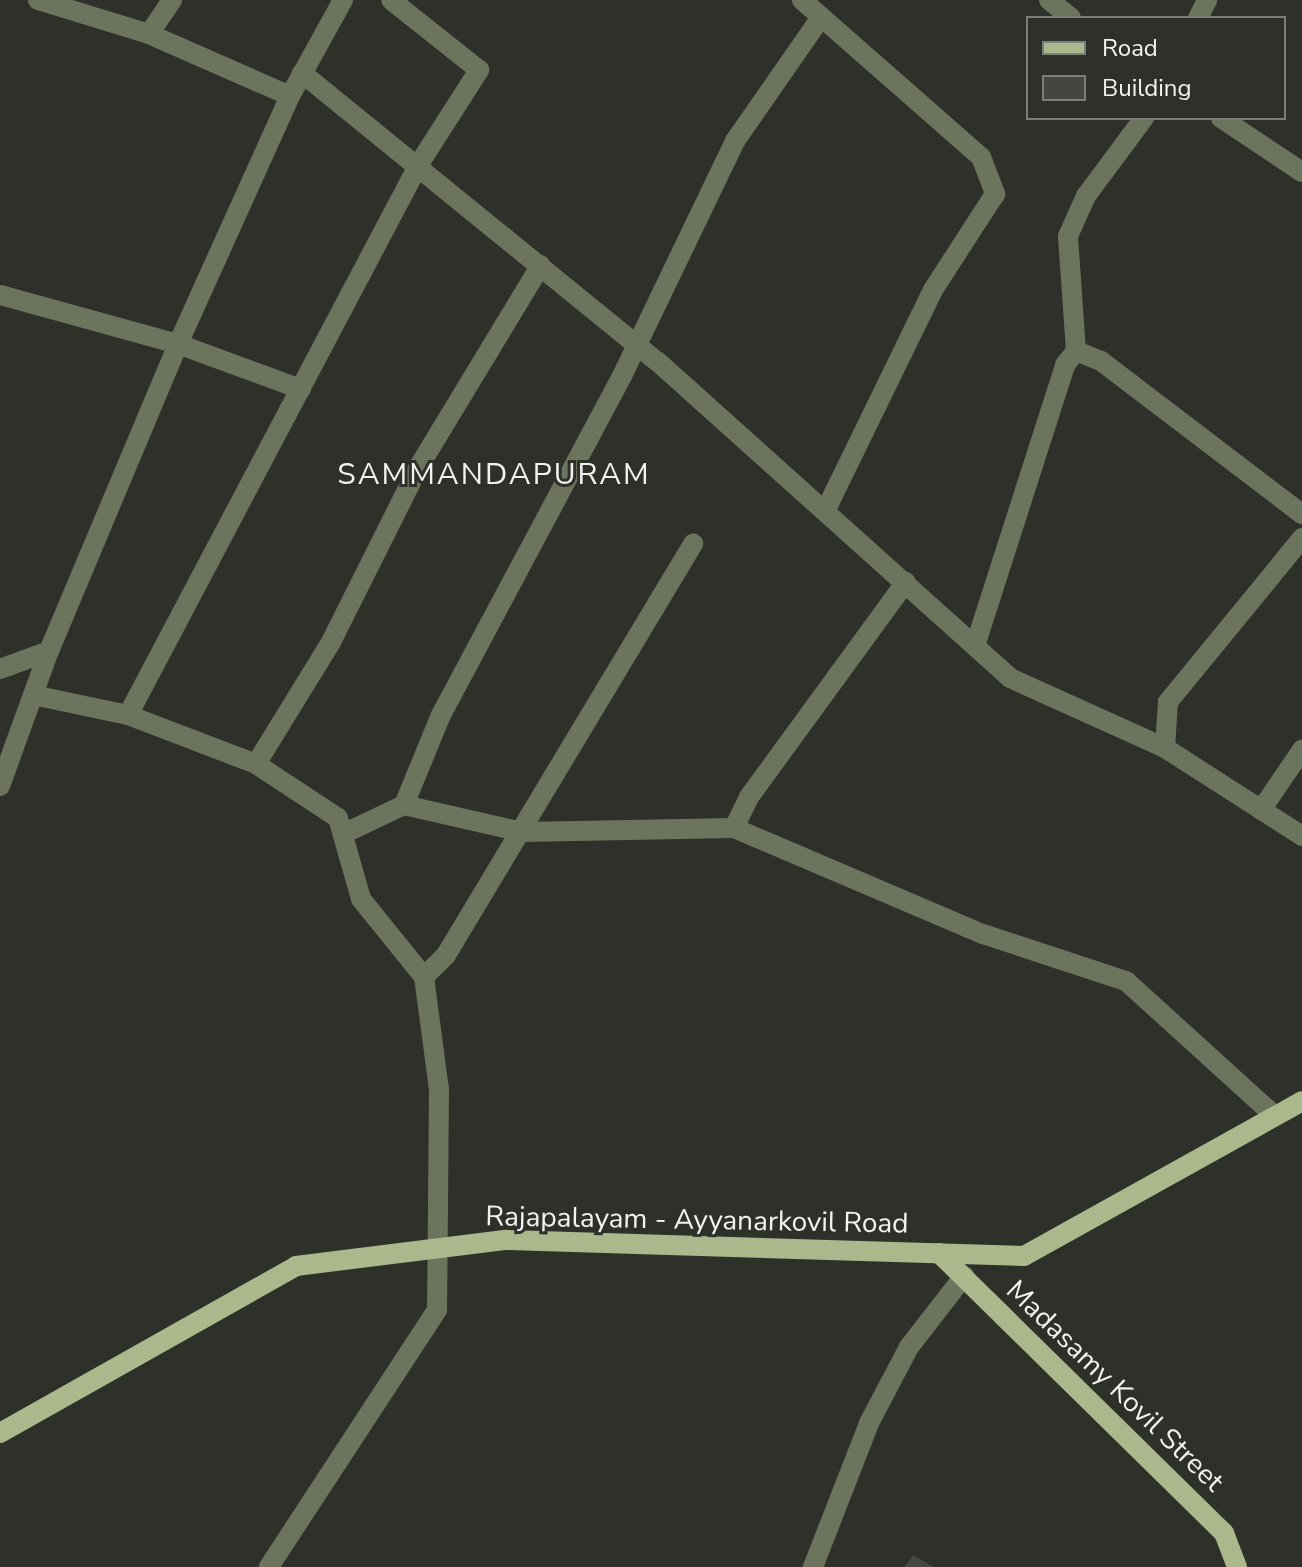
<!DOCTYPE html>
<html>
<head>
<meta charset="utf-8">
<style>
  body { margin:0 }
  #map { position:relative; width:1302px; height:1567px; overflow:hidden; background:#2e302a; font-family:"Nunito Sans",sans-serif }
  div>[style] { position:absolute }
  [style*='--x'] { left:calc(var(--x)*1px); top:calc(var(--y)*1px); width:calc(var(--w)*1px); rotate:calc(var(--a)*1deg) }
  .building>* { inset:0; background:#444740 }
  .minor>* { height:20px; margin:-10px; padding:0 10px; transform-origin:10px; border-radius:10px; background:#6d745e }
  .major>* { height:20px; margin:-10px; padding:0 10px; transform-origin:10px; border-radius:10px; background:#aab88b }
  span { translate:-50% -50%; white-space:nowrap; text-align:center; line-height:1.15; -webkit-text-stroke:6px #2e302a; paint-order:stroke }
  .street-label { font-size:28px; color:#f1f3ef }
  .neighbourhood-label { font-size:30px; color:#f1f3ef; letter-spacing:2px }
  .legend { position:absolute; left:1026px; top:16px; width:260px; height:104px; box-sizing:border-box; background:#2e302a; border:2px solid #7c7e79; margin:0; padding:10px 14px; list-style:none; font-size:24px; color:#f1f3ef }
  .legend li { display:flex; align-items:center; gap:16px; height:40px }
  .legend b { width:40px; border:2px solid #7c7e79 }
</style>
</head>
<body>
<div id="map">
  <div class="building">
    <div style="clip-path:polygon(913px 1555px,934px 1567px,904px 1567px)"></div>
  </div>
  <div class="minor">
    <div style="--x:38;--y:0;--w:116;--a:17"></div>
    <div style="--x:149;--y:34;--w:154;--a:23.7"></div>
    <div style="--x:802;--y:0;--w:238;--a:41.3"></div>
    <div style="--x:981;--y:157;--w:40;--a:69"></div>
    <div style="--x:995;--y:194;--w:114;--a:122.9"></div>
    <div style="--x:933;--y:290;--w:244;--a:116"></div>
    <div style="--x:1049;--y:0;--w:28;--a:39"></div>
    <div style="--x:1198;--y:18;--w:20;--a:-63"></div>
    <div style="--x:149;--y:34;--w:41;--a:-55.9"></div>
    <div style="--x:302;--y:73;--w:457;--a:39.1"></div>
    <div style="--x:657;--y:361;--w:474;--a:41.9"></div>
    <div style="--x:1010;--y:678;--w:170;--a:24.3"></div>
    <div style="--x:1165;--y:748;--w:163;--a:32.7"></div>
    <div style="--x:1221;--y:118;--w:97;--a:33.7"></div>
    <div style="--x:0;--y:295;--w:185;--a:15.4"></div>
    <div style="--x:178;--y:344;--w:131;--a:20.1"></div>
    <div style="--x:1076;--y:351;--w:27;--a:22"></div>
    <div style="--x:1101;--y:361;--w:253;--a:37.3"></div>
    <div style="--x:975;--y:646;--w:295;--a:-72.2"></div>
    <div style="--x:1065;--y:365;--w:18;--a:-52"></div>
    <div style="--x:1076;--y:351;--w:115;--a:-94"></div>
    <div style="--x:1068;--y:236;--w:44;--a:-65.8"></div>
    <div style="--x:1086;--y:196;--w:97;--a:-53.4"></div>
    <div style="--x:0;--y:669;--w:52;--a:-20.2"></div>
    <div style="--x:33;--y:695;--w:97;--a:11.9"></div>
    <div style="--x:128;--y:715;--w:137;--a:20.9"></div>
    <div style="--x:256;--y:764;--w:98;--a:33.4"></div>
    <div style="--x:338;--y:818;--w:84;--a:74.1"></div>
    <div style="--x:361;--y:899;--w:100;--a:51.1"></div>
    <div style="--x:424;--y:977;--w:113;--a:82.4"></div>
    <div style="--x:439;--y:1089;--w:221;--a:90.5"></div>
    <div style="--x:437;--y:1310;--w:307;--a:123.2"></div>
    <div style="--x:128;--y:715;--w:623;--a:-62.16"></div>
    <div style="--x:419;--y:164;--w:112;--a:-57.4"></div>
    <div style="--x:479;--y:70;--w:112;--a:-141.5"></div>
    <div style="--x:1165;--y:748;--w:46;--a:-86.3"></div>
    <div style="--x:1168;--y:702;--w:212;--a:-50.7"></div>
    <div style="--x:256;--y:764;--w:143;--a:-58.4"></div>
    <div style="--x:331;--y:642;--w:195;--a:-63.4"></div>
    <div style="--x:418;--y:468;--w:237;--a:-58.8"></div>
    <div style="--x:0;--y:786;--w:144;--a:-70.1"></div>
    <div style="--x:49;--y:651;--w:333;--a:-67.2"></div>
    <div style="--x:178;--y:344;--w:272;--a:-65.7"></div>
    <div style="--x:290;--y:96;--w:110;--a:-61.1"></div>
    <div style="--x:404;--y:805;--w:97;--a:-67.7"></div>
    <div style="--x:441;--y:715;--w:384;--a:-61.9"></div>
    <div style="--x:622;--y:376;--w:261;--a:-64.3"></div>
    <div style="--x:735;--y:141;--w:147;--a:-55.2"></div>
    <div style="--x:1261;--y:810;--w:73;--a:-55.7"></div>
    <div style="--x:734;--y:828;--w:34;--a:-64"></div>
    <div style="--x:749;--y:797;--w:266;--a:-53.9"></div>
    <div style="--x:343;--y:834;--w:68;--a:-25.4"></div>
    <div style="--x:404;--y:805;--w:121;--a:12.9"></div>
    <div style="--x:522;--y:832;--w:212;--a:-1.1"></div>
    <div style="--x:734;--y:828;--w:271;--a:23.1"></div>
    <div style="--x:983;--y:934;--w:151;--a:18.2"></div>
    <div style="--x:1126;--y:981;--w:201;--a:42.2"></div>
    <div style="--x:424;--y:977;--w:31;--a:-45"></div>
    <div style="--x:446;--y:955;--w:480;--a:-59"></div>
    <div style="--x:813;--y:1567;--w:155;--a:-68.7"></div>
    <div style="--x:869;--y:1423;--w:86;--a:-62.2"></div>
    <div style="--x:909;--y:1347;--w:90;--a:-52.2"></div>
  </div>
  <div class="major">
    <div style="--x:939;--y:1253;--w:400;--a:44.5"></div>
    <div style="--x:1224;--y:1533;--w:36;--a:69"></div>
    <div style="--x:0;--y:1433;--w:340;--a:-29.4"></div>
    <div style="--x:296;--y:1266;--w:212;--a:-7.1"></div>
    <div style="--x:506;--y:1240;--w:518;--a:1.77"></div>
    <div style="--x:1024;--y:1256;--w:318;--a:-29.1"></div>
  </div>
  <div class="street-label">
    <span style="left:697px;top:1220px;rotate:1deg">Rajapalayam - Ayyanarkovil Road</span>
    <span style="left:1115px;top:1386px;rotate:44deg">Madasamy Kovil Street</span>
  </div>
  <div class="neighbourhood-label">
    <span style="left:494px;top:475px">SAMMANDAPURAM</span>
  </div>
  <ul class="legend">
  <li><b style="height:10px;background:#aab88b"></b>Road</li>
  <li><b style="height:22px;background:#444740"></b>Building</li>
  </ul>
</div>
</body>
</html>
